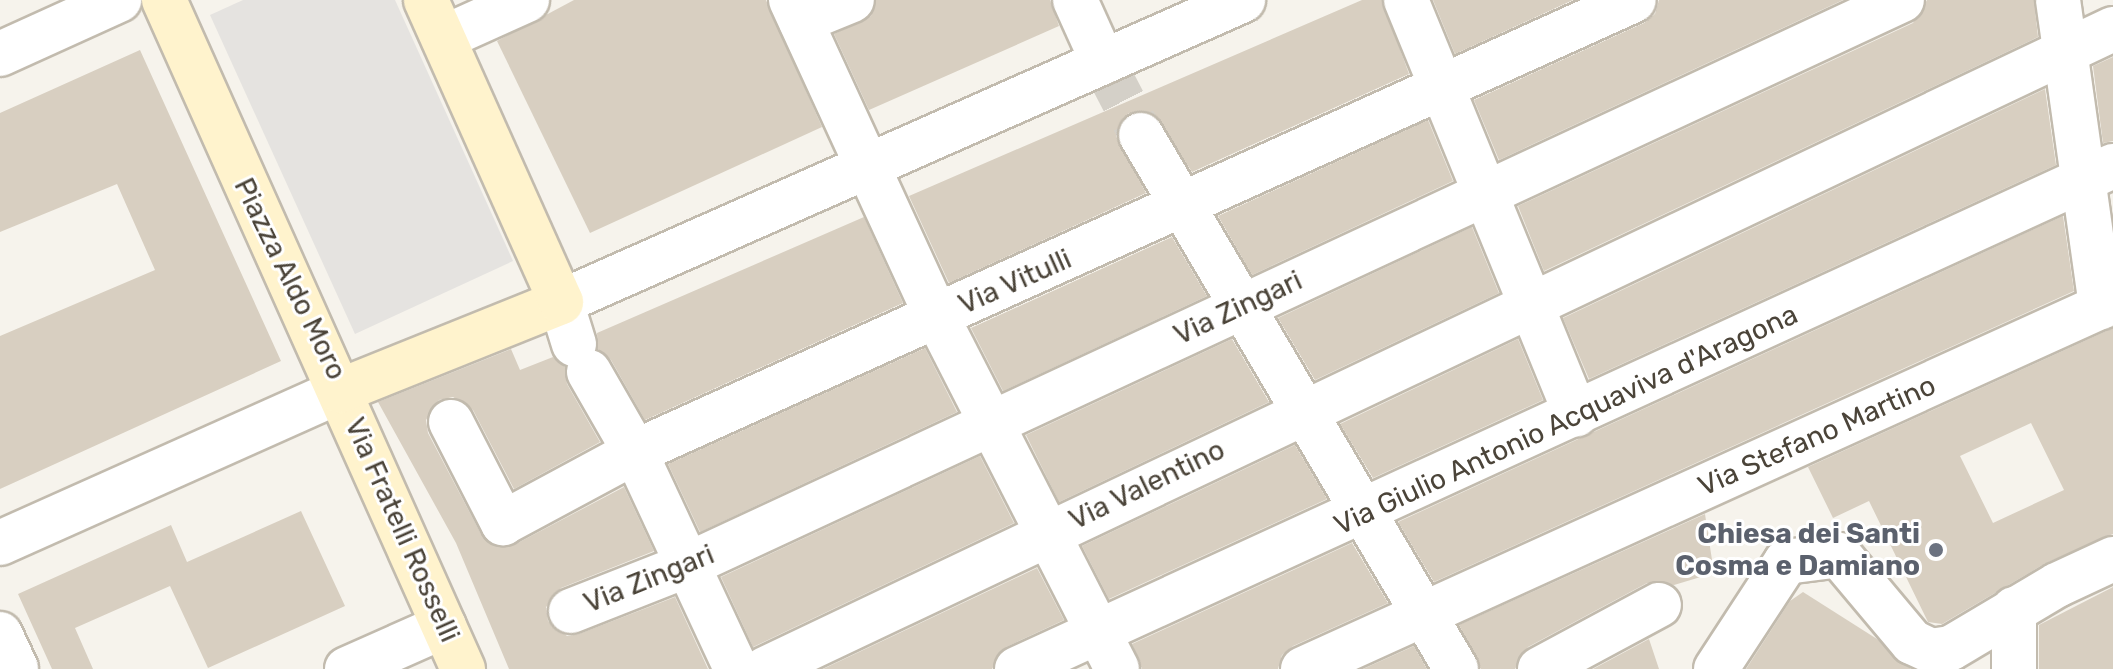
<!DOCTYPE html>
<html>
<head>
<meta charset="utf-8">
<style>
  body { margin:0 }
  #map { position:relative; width:2113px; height:669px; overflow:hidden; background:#f6f3ec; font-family:Rubik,sans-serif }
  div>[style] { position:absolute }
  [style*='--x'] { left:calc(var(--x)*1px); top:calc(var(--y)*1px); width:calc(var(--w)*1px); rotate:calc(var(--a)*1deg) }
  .parking>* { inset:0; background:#e5e3e0 }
  .building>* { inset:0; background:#d8cfc1 }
  .street-tunnel>* { height:44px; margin-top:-22px; transform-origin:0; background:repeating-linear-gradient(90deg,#d4d0c8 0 44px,transparent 0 66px) }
  .roads { filter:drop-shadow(2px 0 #c2bbae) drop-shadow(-2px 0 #c2bbae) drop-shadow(0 2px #c2bbae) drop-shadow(0 -2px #c2bbae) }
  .street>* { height:44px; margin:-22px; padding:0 22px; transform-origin:22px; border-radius:22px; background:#fff }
  .secondary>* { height:44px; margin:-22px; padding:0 22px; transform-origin:22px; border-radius:22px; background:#fff3cd }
  .dots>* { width:22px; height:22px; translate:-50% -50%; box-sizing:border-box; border:4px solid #fff; border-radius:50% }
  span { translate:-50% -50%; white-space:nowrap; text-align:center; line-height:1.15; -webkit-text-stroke:6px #fff; paint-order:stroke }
  .street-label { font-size:28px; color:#4b4439 }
  .worship-label { font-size:28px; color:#5b616d; font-weight:700 }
  .right { translate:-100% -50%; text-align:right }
</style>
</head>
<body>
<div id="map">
  <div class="parking">
    <div style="clip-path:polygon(243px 0,395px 0,513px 261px,355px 334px,210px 15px)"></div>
  </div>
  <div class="building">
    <div style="clip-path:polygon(574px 0,766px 0,822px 127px,590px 233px,497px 41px)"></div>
    <div style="clip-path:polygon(876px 0,1050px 0,1059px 26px,869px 110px,834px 34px,871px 16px)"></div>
    <div style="clip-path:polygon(1362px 0,1382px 0,1409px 74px,1192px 172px,1154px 114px,1129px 113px,1116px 136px,1146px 193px,949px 283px,909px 196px)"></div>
    <div style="clip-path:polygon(1433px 0,1573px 0,1455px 54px)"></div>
    <div style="clip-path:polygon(1659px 0,1843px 0,1499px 160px,1474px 100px,1644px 23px,1655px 14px)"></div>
    <div style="clip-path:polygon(1927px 0,2034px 0,2038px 37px,1544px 271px,1518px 206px,1913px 23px)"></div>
    <div style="clip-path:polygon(140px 50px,281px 361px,0 489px,0 336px,155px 270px,117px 184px,0 232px,0 113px)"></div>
    <div style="clip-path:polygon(2113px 57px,2113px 141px,2103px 143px,2093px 66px)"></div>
    <div style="clip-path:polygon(2045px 89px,2056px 165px,1589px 379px,1563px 318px)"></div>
    <div style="clip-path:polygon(1428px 120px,1453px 181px,1252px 275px,1218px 216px)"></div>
    <div style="clip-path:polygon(2063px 216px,2074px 291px,1434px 582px,1398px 522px)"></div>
    <div style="clip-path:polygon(864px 217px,903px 303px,645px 420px,611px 360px,598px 349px,597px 333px)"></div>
    <div style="clip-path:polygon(1472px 227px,1499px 293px,1315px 380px,1278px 318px)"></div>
    <div style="clip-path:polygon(1172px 237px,1207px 296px,1003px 391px,971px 328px)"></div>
    <div style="clip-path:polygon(evenodd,2113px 328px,2113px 534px,2044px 564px,1942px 624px,1928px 622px,1869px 501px,1833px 518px,1808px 467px,2113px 328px,2031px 423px,2064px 490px,1993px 523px,1960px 456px,2031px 423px)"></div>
    <div style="clip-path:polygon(1232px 339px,1269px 402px,1059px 502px,1026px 435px)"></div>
    <div style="clip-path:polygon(1518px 339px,1543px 400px,1373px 478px,1340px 424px)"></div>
    <div style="clip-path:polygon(925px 348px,957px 412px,700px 532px,668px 464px)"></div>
    <div style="clip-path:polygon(511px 349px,520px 370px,553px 357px,565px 367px,567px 384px,600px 442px,514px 489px,473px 410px,453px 397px,439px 400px,426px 420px,428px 433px,481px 534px,490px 544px,514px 545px,624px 487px,654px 551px,561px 588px,546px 607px,548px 621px,567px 636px,579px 634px,675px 597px,708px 669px,509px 669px,456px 543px,378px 402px)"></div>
    <div style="clip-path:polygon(1295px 445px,1327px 499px,1109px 599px,1082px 546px)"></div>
    <div style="clip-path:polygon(980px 456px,1014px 523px,753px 647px,721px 577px)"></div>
    <div style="clip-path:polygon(301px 511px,345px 606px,208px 668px,170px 586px,75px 628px,93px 669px,52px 669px,18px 594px,171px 525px,187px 562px)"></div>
    <div style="clip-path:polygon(1705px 514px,1714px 573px,1674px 585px,1647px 583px,1528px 647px,1515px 669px,1481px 669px,1459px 625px)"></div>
    <div style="clip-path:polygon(1352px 543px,1388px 603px,1293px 646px,1282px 655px,1278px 669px,1142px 669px,1132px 644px)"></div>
    <div style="clip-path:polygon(1037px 568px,1064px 620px,1006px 647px,992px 669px,823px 669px)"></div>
    <div style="clip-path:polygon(2113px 587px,2113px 669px,2039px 669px,2039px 625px)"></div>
    <div style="clip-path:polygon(1803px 592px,1877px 639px,1911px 669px,1746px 669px,1790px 601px)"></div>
    <div style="clip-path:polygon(1649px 639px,1659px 669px,1593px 669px)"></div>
    <div style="clip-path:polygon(1414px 646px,1427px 669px,1363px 669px)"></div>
  </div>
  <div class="street-tunnel">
    <div style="--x:1103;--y:62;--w:82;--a:62.5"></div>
  </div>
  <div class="roads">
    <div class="street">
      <div style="--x:791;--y:0;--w:349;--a:65.3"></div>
      <div style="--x:937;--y:317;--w:395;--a:62.9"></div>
      <div style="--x:1075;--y:0;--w:68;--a:65.7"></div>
      <div style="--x:1406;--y:0;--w:448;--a:67.7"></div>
      <div style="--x:2058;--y:0;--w:310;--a:82"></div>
      <div style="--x:801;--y:21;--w:55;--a:-22.4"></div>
      <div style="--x:445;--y:37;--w:90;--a:-24.3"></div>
      <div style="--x:0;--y:54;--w:131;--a:-24.4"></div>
      <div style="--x:1141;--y:135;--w:620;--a:59.46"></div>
      <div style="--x:574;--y:344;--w:44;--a:-107.2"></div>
      <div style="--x:561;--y:302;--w:746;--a:-23.88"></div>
      <div style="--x:589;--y:372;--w:92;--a:60.1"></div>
      <div style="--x:635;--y:452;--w:239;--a:65"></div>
      <div style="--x:451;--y:422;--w:114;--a:62.8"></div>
      <div style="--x:503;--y:523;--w:150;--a:-28.3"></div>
      <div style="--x:635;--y:452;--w:1096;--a:-24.34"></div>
      <div style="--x:0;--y:543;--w:372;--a:-24.1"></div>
      <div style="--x:2014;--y:609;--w:60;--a:90"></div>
      <div style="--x:571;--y:611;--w:123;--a:-21.5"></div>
      <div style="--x:685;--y:566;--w:1342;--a:-24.94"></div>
      <div style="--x:0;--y:634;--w:38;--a:65"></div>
      <div style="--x:347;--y:669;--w:106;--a:-23.9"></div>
      <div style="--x:765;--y:669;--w:1492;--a:-25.4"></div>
      <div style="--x:1017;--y:669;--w:1206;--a:-24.65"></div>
      <div style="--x:1303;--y:669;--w:890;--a:-24.43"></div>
      <div style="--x:1540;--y:669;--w:135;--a:-28.3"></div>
      <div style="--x:1716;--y:669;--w:128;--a:-56.8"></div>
      <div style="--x:1786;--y:562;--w:53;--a:-7.5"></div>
      <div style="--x:1839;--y:555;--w:114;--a:50"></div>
      <div style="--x:1912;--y:642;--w:21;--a:25"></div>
      <div style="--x:1931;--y:651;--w:20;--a:-9"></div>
      <div style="--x:1951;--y:648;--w:123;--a:-30.7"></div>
      <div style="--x:2057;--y:585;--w:62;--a:-24.9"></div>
    </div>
    <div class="secondary">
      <div style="--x:164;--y:0;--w:733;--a:65.92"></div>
      <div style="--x:340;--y:391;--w:238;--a:-21.9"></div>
      <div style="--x:561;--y:302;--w:331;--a:-114.1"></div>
    </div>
  </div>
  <div class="dots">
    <div style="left:1936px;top:550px;background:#6b7280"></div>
  </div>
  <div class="street-label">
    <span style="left:290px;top:279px;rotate:64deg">Piazza Aldo Moro</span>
    <span style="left:1015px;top:282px;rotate:-24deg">Via Vitulli</span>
    <span style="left:1238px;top:308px;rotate:-25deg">Via Zingari</span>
    <span style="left:1566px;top:420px;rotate:-25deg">Via Giulio Antonio Acquaviva d'Aragona</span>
    <span style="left:1817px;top:436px;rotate:-24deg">Via Stefano Martino</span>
    <span style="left:1147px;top:485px;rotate:-26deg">Via Valentino</span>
    <span style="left:402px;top:530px;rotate:66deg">Via Fratelli Rosselli</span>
    <span style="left:649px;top:579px;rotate:-22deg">Via Zingari</span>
  </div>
  <div class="worship-label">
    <span class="right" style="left:1920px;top:550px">Chiesa dei Santi<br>Cosma e Damiano</span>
  </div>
</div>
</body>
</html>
